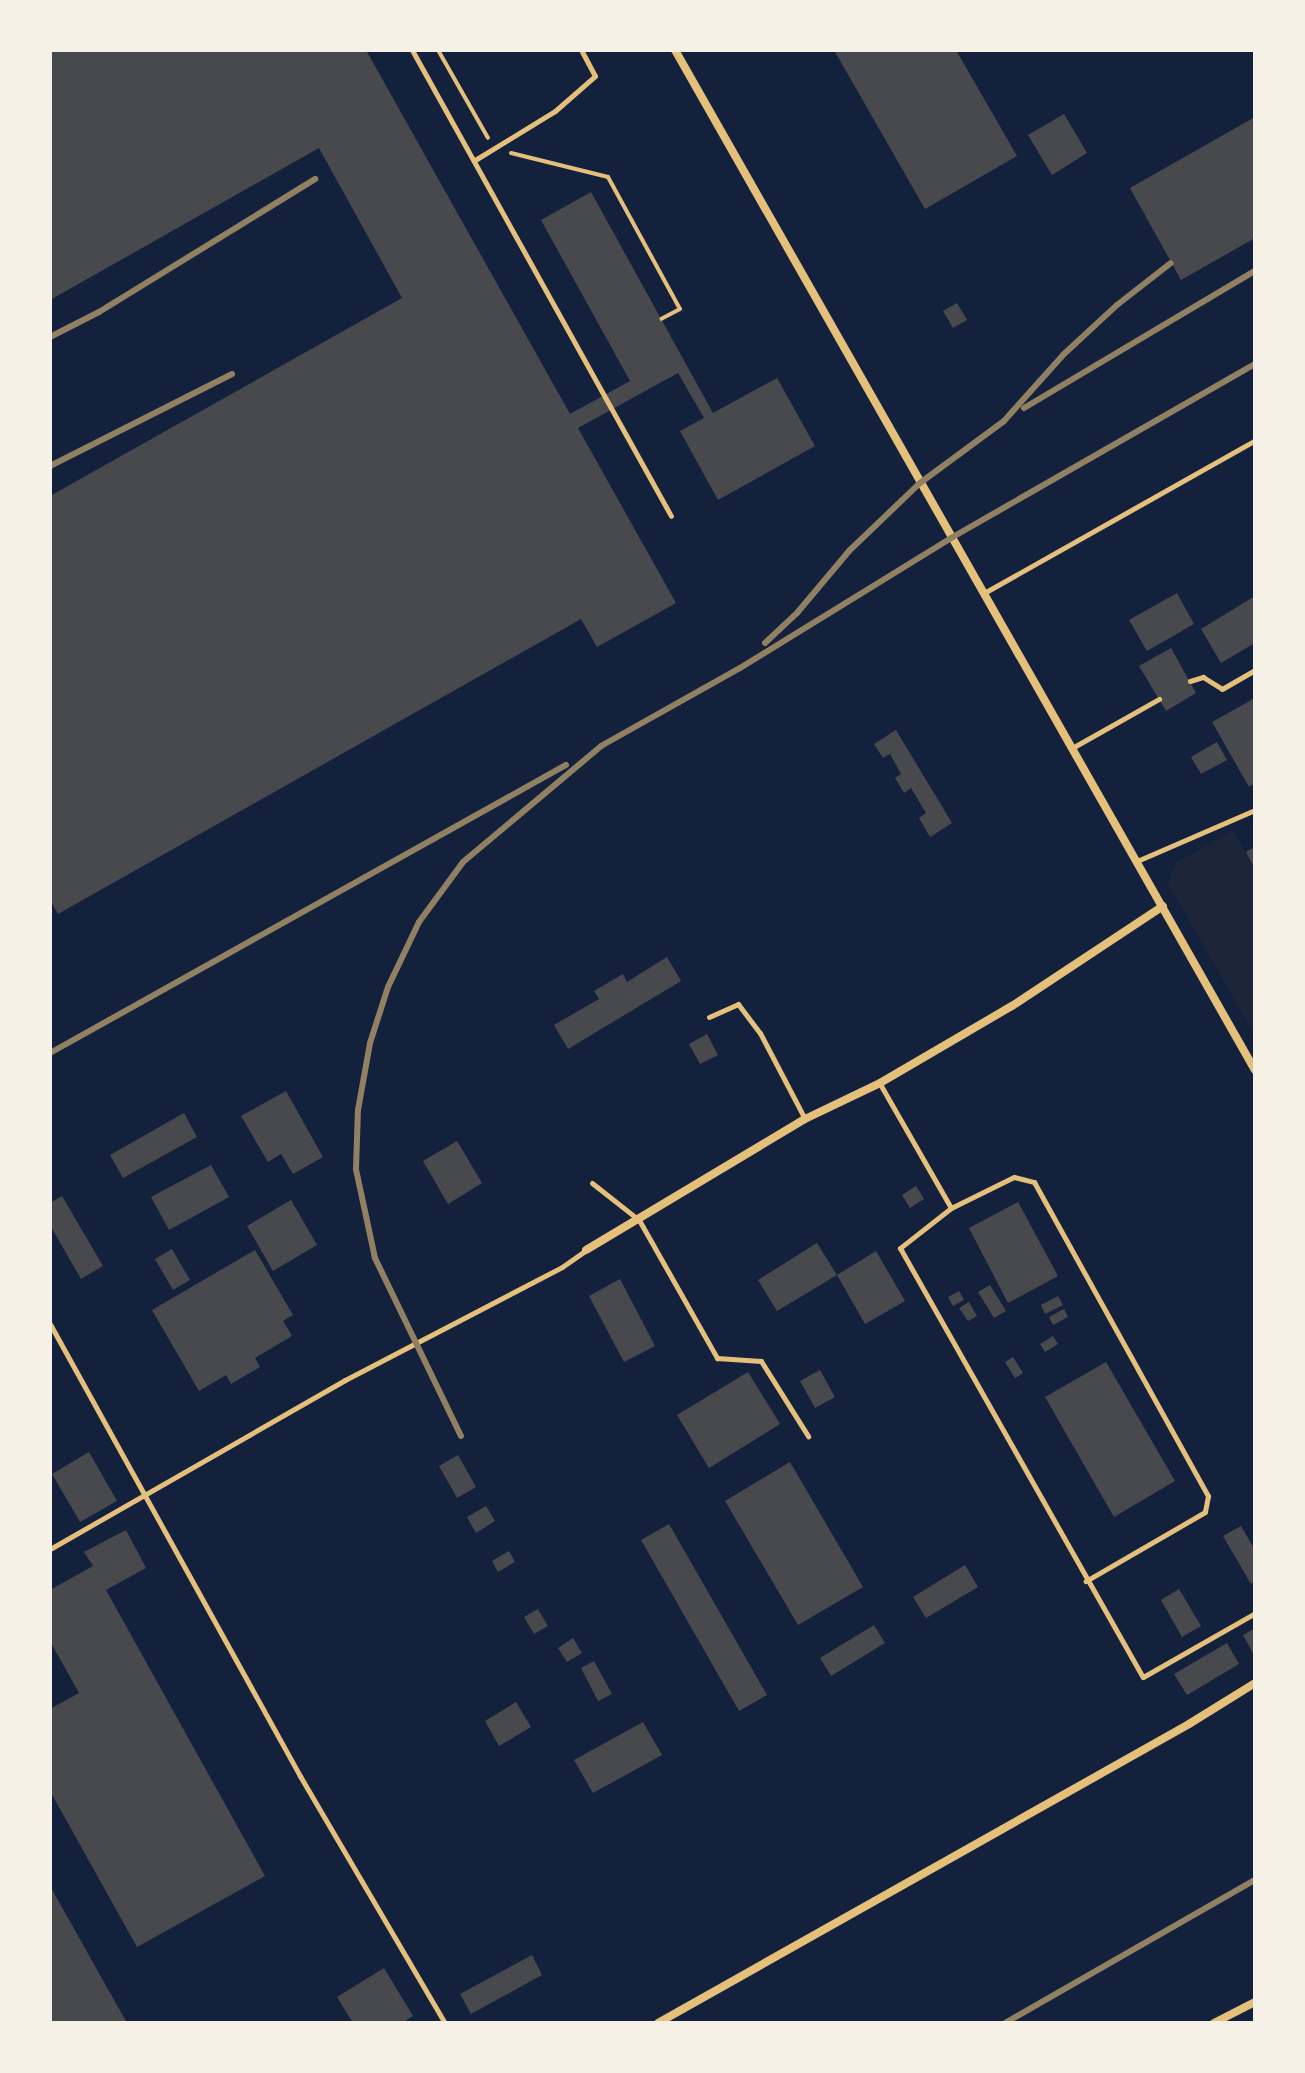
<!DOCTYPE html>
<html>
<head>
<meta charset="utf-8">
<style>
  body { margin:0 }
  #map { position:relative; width:1305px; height:2073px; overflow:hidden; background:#14213d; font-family:"Sofia Sans Condensed",sans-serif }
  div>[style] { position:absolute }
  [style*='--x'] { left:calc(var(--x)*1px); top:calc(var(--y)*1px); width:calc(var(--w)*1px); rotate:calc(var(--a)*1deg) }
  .green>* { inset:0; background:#1d2539 }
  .building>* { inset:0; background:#48494c }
  .path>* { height:4px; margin:-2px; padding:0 2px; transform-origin:2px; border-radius:2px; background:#e5c07b }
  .service>* { height:5px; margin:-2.5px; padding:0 2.5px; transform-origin:2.5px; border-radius:2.5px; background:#e5c07b }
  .minor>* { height:8px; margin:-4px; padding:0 4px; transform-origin:4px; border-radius:4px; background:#e5c07b }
  .rail>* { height:6px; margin:-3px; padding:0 3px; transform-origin:3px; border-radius:3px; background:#918062 }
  span { translate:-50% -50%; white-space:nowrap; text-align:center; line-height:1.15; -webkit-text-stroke:7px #f6f1e7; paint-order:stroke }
  .frame { position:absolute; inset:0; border:52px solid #f6f1e7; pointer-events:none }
</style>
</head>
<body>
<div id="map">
  <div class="green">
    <div style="clip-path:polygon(1233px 830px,1255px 869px,1255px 1036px,1168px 884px,1176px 863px)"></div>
  </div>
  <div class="building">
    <div style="clip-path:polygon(50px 50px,366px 50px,570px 414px,630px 381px,541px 220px,591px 192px,713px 413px,777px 378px,815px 446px,718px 500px,680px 431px,704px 418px,678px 373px,578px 428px,676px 603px,597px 647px,581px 619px,58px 914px,50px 900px,50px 496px,402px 298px,319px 148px,50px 300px)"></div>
    <div style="clip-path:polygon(834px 50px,956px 50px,1017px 156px,925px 209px)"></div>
    <div style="clip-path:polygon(1064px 114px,1087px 153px,1052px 175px,1028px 135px)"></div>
    <div style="clip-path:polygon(1255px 117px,1255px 238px,1181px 280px,1130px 188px)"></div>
    <div style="clip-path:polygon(957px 303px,967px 320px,953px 328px,943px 311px)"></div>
    <div style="clip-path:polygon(1177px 593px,1194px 624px,1147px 651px,1129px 620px)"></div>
    <div style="clip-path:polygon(1255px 596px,1255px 643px,1221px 663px,1201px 629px)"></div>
    <div style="clip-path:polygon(1171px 648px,1196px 693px,1166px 711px,1139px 666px)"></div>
    <div style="clip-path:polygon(1255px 698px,1255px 783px,1249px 787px,1212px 722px)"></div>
    <div style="clip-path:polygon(896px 730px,952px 823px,930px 837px,919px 818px,926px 813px,911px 788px,904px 793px,895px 778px,901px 774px,890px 754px,883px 758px,874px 744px)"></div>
    <div style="clip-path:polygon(1217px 742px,1227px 760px,1201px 774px,1191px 757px)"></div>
    <div style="clip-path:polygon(1255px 847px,1255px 869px,1246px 852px)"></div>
    <div style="clip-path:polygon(667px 957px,681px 981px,568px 1049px,554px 1025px,599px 999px,594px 991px,623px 974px,627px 982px)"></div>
    <div style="clip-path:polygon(707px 1034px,718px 1055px,700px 1064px,689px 1044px)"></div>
    <div style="clip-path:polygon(286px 1091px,323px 1157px,293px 1174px,281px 1154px,268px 1162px,241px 1116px)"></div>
    <div style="clip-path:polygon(184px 1113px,197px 1137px,123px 1178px,110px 1155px)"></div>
    <div style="clip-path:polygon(457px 1141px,482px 1183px,448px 1204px,423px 1161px)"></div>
    <div style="clip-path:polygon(211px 1165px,229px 1197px,169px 1230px,151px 1197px)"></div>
    <div style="clip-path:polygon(916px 1186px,924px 1199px,910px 1208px,902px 1195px)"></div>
    <div style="clip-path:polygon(62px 1196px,103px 1266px,81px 1279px,50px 1225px,50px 1203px)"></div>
    <div style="clip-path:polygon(291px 1200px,317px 1245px,273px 1271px,247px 1226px)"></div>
    <div style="clip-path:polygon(1018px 1202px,1058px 1276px,1008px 1303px,969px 1228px)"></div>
    <div style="clip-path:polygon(817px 1243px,837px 1275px,777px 1311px,758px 1280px)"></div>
    <div style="clip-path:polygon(172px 1249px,190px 1280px,173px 1290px,155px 1259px)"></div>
    <div style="clip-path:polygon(255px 1250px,293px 1315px,283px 1321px,292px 1336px,255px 1358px,260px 1367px,231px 1384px,226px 1375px,199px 1391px,152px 1310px)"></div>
    <div style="clip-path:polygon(876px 1251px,905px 1301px,865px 1324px,837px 1275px)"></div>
    <div style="clip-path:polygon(620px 1279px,655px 1346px,624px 1362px,589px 1296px)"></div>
    <div style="clip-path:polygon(990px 1285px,1006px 1311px,994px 1318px,978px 1292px)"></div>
    <div style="clip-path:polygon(959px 1291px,964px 1300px,953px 1306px,948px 1297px)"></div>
    <div style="clip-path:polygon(1058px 1296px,1063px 1305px,1045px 1314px,1041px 1305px)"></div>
    <div style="clip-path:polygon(969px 1302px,977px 1316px,968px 1321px,959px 1308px)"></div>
    <div style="clip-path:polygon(1064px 1309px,1068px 1317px,1053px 1325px,1049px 1317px)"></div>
    <div style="clip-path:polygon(1053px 1336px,1058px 1344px,1045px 1352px,1040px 1344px)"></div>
    <div style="clip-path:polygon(1013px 1357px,1023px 1373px,1015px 1378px,1005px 1362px)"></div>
    <div style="clip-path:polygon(1106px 1362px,1175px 1481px,1114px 1517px,1045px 1397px)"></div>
    <div style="clip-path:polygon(820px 1370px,835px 1397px,815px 1408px,800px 1381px)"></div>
    <div style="clip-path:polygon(748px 1372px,780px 1424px,709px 1468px,677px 1415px)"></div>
    <div style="clip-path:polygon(89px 1452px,117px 1501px,80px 1522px,52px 1474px)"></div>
    <div style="clip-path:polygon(458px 1455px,476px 1487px,457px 1498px,439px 1466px)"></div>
    <div style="clip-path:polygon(790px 1462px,863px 1587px,798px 1625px,725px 1501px)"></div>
    <div style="clip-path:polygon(486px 1506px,495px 1521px,476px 1533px,467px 1517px)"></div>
    <div style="clip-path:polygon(669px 1524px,767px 1695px,739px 1711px,641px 1540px)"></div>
    <div style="clip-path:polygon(1241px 1526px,1255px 1550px,1255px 1581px,1251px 1584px,1223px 1536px)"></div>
    <div style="clip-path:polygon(126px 1530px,146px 1568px,106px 1590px,265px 1876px,137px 1947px,50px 1791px,50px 1709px,79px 1693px,50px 1641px,50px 1590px,93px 1566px,84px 1552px)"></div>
    <div style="clip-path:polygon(509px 1551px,515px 1562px,498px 1572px,492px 1561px)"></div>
    <div style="clip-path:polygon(965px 1565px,978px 1587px,926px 1618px,913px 1597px)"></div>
    <div style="clip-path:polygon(1179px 1589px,1201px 1626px,1182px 1637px,1161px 1600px)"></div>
    <div style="clip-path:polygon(538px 1609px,548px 1626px,534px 1634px,524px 1617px)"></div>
    <div style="clip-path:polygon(874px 1625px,885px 1643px,831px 1676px,820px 1658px)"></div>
    <div style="clip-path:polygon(1255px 1628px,1255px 1657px,1243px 1635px)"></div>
    <div style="clip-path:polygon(573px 1638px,582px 1653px,567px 1662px,558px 1648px)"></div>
    <div style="clip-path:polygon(1227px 1643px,1239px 1664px,1187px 1695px,1174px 1674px)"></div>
    <div style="clip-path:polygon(594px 1661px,612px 1694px,598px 1701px,581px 1668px)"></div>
    <div style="clip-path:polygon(516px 1702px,531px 1727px,499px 1746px,485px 1721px)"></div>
    <div style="clip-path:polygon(643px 1722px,662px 1755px,593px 1793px,574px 1760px)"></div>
    <div style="clip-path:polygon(50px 1886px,127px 2023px,50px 2023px)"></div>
    <div style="clip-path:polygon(532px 1955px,542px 1975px,471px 2014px,460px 1994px)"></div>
    <div style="clip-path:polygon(384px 1968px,413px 2016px,402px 2023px,353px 2023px,337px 1997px)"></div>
  </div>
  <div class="path">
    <div style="--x:438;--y:50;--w:101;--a:60.4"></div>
    <div style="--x:511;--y:153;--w:100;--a:13.9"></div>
    <div style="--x:608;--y:177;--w:150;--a:61.4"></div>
    <div style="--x:680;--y:309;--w:21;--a:152"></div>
  </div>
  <div class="service">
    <div style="--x:412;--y:50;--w:533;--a:60.93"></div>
    <div style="--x:475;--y:160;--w:94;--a:-31.5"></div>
    <div style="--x:555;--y:111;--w:53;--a:-41.2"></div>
    <div style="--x:595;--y:76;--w:30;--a:-118"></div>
    <div style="--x:984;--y:593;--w:311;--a:-29.4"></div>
    <div style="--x:1190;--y:681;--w:14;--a:-17"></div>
    <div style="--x:1203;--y:677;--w:22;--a:32"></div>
    <div style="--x:1222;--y:689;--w:38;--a:-30"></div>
    <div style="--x:1072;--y:748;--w:100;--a:-29.4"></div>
    <div style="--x:1137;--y:861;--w:129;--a:-23.4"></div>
    <div style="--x:709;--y:1017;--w:32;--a:-24"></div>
    <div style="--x:738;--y:1004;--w:36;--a:53"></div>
    <div style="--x:760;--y:1033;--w:97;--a:62.4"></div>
    <div style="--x:880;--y:1084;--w:143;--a:60.2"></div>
    <div style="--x:951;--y:1208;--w:65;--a:141.9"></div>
    <div style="--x:900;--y:1248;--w:493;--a:60.5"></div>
    <div style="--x:1143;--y:1677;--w:129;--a:-29.7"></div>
    <div style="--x:592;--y:1183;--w:60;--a:38.2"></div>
    <div style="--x:639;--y:1220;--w:159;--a:60.5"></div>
    <div style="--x:717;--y:1358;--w:44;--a:3.9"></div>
    <div style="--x:761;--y:1361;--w:89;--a:57.9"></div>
    <div style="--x:951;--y:1208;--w:70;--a:-26.2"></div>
    <div style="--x:1014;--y:1177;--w:21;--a:14"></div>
    <div style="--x:1034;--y:1182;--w:359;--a:61"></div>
    <div style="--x:1208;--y:1496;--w:16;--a:101"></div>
    <div style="--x:1205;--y:1512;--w:138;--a:149.9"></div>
    <div style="--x:50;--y:1324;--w:517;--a:61.05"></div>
    <div style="--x:300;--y:1776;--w:286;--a:59.6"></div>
    <div style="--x:50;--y:1549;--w:340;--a:-29.8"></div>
    <div style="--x:345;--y:1380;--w:245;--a:-27.5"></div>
    <div style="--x:562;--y:1267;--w:29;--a:-35"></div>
  </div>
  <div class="minor">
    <div style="--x:675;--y:50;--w:1173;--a:60.38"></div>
    <div style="--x:586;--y:1250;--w:255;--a:-30.9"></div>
    <div style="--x:805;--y:1119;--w:83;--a:-25.6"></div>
    <div style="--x:880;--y:1083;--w:153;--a:-30.3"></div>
    <div style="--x:1012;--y:1006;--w:181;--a:-33.5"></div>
    <div style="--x:658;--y:2023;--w:609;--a:-29.38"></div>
    <div style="--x:1189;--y:1724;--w:78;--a:-31.8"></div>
    <div style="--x:1214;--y:2023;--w:46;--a:-27.1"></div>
  </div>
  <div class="rail">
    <div style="--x:50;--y:337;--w:55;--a:-27"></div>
    <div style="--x:99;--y:312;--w:254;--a:-31.6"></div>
    <div style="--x:1024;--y:408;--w:269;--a:-30.7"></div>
    <div style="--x:50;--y:466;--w:204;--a:-26.8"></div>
    <div style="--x:765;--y:643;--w:44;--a:-43.2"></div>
    <div style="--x:797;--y:613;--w:81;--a:-50"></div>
    <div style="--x:849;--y:551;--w:98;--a:-43.8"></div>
    <div style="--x:920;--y:483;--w:104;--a:-36.4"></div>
    <div style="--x:1004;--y:421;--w:90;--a:-48.2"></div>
    <div style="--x:1064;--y:354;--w:72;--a:-42.8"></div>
    <div style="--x:1117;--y:305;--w:68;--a:-37.9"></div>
    <div style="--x:50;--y:1053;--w:591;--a:-29.17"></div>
    <div style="--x:461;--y:1436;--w:198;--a:-115.8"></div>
    <div style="--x:375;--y:1258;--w:91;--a:-102.1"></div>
    <div style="--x:356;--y:1169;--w:59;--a:-88.1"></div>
    <div style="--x:358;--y:1110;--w:68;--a:-79.8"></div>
    <div style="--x:370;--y:1043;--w:59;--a:-72.2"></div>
    <div style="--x:388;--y:987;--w:72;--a:-64.5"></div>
    <div style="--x:419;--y:922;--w:74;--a:-53.7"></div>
    <div style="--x:463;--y:862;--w:180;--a:-40"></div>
    <div style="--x:601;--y:746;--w:159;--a:-29.3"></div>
    <div style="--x:740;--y:668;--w:248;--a:-31.6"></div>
    <div style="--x:951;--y:538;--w:350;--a:-29.8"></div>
    <div style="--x:1005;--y:2023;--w:288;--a:-29.8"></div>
  </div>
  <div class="frame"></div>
</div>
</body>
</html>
